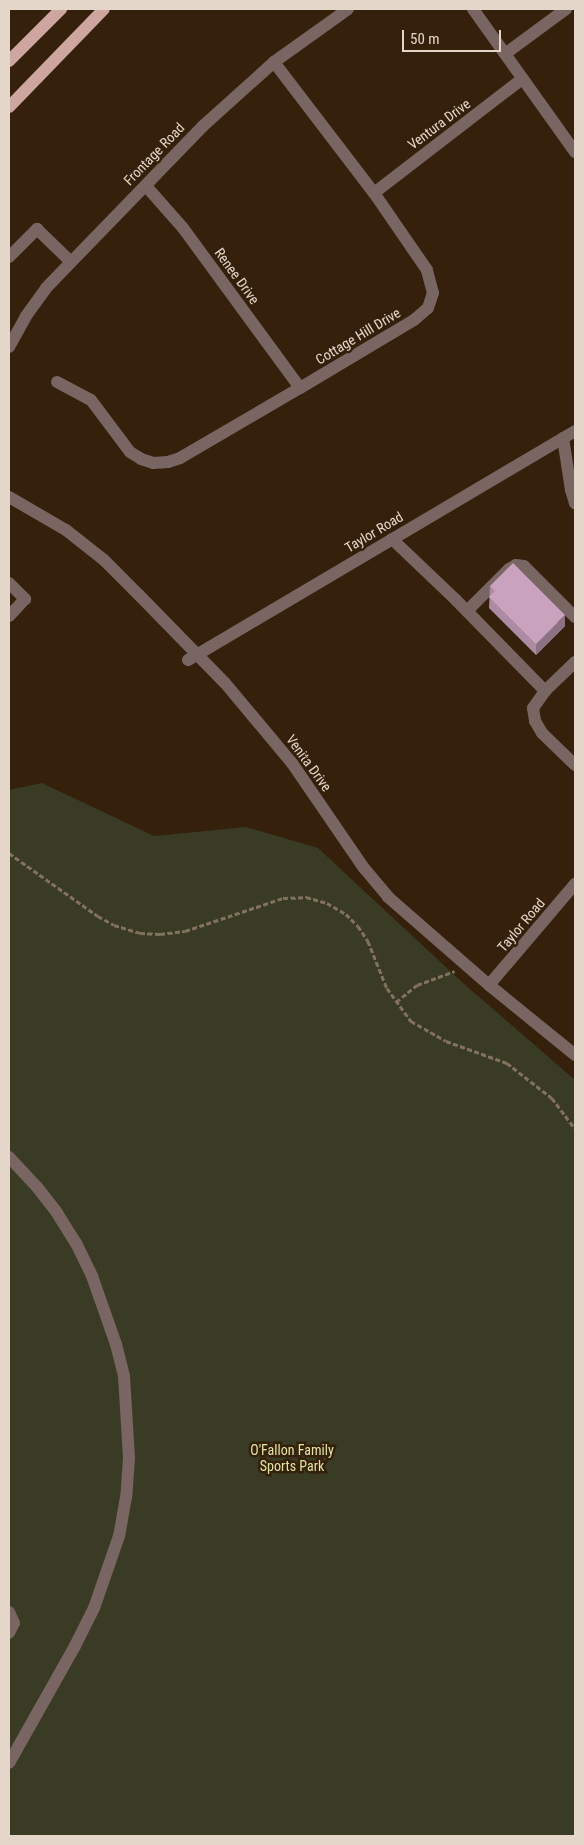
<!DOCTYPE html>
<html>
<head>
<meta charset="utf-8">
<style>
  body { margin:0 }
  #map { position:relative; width:584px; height:1845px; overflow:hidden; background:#34200b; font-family:"Roboto Condensed",sans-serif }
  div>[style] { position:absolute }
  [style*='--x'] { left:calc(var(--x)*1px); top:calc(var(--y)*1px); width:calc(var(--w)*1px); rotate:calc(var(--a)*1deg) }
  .green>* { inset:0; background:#393b24 }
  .path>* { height:2.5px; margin-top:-1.25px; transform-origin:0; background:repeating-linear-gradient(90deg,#82715f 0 5px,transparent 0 7.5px) }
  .minor>* { height:12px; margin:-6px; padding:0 6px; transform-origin:6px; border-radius:6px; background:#796562 }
  .major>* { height:12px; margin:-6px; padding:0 6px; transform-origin:6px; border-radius:6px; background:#cda69f }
  .minor-bridge>* { height:12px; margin:-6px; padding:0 6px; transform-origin:6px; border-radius:6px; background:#796562 }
  .wall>* { inset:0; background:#ad8ca3 }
  .shaded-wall>* { inset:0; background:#8d7284 }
  .building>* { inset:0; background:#c9a3bd }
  span { translate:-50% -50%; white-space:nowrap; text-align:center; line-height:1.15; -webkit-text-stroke:5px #34200b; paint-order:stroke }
  .street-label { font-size:14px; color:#e4d6c9 }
  .park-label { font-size:14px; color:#e0e5a2 }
  .frame { position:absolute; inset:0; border:10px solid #e4d6c9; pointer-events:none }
  .scale { position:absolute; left:402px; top:30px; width:99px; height:22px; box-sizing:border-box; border:2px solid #e4d6c9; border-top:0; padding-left:6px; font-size:15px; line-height:18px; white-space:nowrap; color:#e4d6c9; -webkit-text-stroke:4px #34200b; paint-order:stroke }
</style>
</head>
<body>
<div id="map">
  <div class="green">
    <div style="clip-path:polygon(42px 783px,154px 836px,246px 827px,318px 848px,463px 983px,575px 1080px,575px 1836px,9px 1836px,9px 790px)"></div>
  </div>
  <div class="path">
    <div style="--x:9;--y:853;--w:109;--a:35.3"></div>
    <div style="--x:98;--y:916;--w:18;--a:29"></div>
    <div style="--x:114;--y:925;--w:27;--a:17"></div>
    <div style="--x:140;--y:933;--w:20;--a:3"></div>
    <div style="--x:160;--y:934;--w:25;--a:-7"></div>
    <div style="--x:185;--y:931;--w:103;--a:-18.6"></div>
    <div style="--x:283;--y:898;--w:23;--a:-2"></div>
    <div style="--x:306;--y:897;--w:22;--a:16"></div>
    <div style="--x:327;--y:903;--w:22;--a:30"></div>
    <div style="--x:346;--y:914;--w:17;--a:45"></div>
    <div style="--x:358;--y:926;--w:18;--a:56"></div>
    <div style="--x:368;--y:941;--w:51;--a:68"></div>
    <div style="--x:387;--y:988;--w:41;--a:54"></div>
    <div style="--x:411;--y:1021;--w:40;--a:29.7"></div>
    <div style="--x:446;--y:1041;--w:65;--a:19.8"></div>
    <div style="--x:507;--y:1063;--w:57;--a:37.9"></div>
    <div style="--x:552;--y:1098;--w:38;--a:53"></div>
    <div style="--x:396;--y:1002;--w:27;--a:-39"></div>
    <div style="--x:417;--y:985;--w:40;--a:-20.2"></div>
  </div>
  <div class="minor">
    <div style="--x:473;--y:9;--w:176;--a:54.5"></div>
    <div style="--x:505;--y:54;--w:76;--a:-36.4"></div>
    <div style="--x:146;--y:186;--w:56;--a:48.6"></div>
    <div style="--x:183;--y:228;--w:198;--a:53.8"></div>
    <div style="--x:374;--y:193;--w:187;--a:-37.6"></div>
    <div style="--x:9;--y:257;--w:40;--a:-45"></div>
    <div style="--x:37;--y:229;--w:47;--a:44.1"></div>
    <div style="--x:9;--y:347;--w:35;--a:-61"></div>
    <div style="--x:26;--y:316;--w:34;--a:-54"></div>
    <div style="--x:46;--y:288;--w:226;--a:-45.9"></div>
    <div style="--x:203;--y:126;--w:96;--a:-42"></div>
    <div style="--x:274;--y:62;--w:91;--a:-35.6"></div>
    <div style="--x:57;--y:382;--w:38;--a:28"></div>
    <div style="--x:91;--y:400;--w:65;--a:53.1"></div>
    <div style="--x:130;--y:452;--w:13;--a:32"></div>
    <div style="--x:141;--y:459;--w:13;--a:18"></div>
    <div style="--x:153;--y:463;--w:15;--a:-4"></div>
    <div style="--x:168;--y:462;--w:13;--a:-18"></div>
    <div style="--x:180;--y:458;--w:139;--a:-30.3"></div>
    <div style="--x:300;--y:388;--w:133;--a:-30.8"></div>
    <div style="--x:414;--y:320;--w:18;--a:-41"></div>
    <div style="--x:428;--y:308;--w:16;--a:-72"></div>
    <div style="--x:433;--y:293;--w:24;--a:-105"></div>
    <div style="--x:427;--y:270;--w:93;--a:-124.5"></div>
    <div style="--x:374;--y:193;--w:165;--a:-127.4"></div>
    <div style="--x:563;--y:438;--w:53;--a:81.3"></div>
    <div style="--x:571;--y:490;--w:14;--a:73"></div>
    <div style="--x:9;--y:497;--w:66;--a:30.1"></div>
    <div style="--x:66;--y:530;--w:48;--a:38.3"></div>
    <div style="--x:104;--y:560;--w:49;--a:45"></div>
    <div style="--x:392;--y:539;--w:87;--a:43.6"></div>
    <div style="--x:455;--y:599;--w:129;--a:45.6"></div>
    <div style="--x:545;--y:691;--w:21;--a:125"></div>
    <div style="--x:533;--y:708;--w:13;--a:81"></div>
    <div style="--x:535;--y:721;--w:14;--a:60"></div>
    <div style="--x:542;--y:733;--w:46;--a:44.1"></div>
    <div style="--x:9;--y:583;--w:23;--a:45"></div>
    <div style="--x:25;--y:599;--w:23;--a:133"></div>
    <div style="--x:467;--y:611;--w:59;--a:-45"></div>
    <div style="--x:509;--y:569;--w:8;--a:-30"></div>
    <div style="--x:516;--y:565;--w:8;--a:7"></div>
    <div style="--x:524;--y:566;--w:72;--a:45"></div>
    <div style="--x:188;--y:660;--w:450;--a:-30.6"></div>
    <div style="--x:225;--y:683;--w:104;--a:50.1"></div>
    <div style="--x:292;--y:763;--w:127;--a:55.6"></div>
    <div style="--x:364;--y:868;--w:38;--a:50"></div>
    <div style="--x:388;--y:897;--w:134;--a:41.1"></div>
    <div style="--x:489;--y:985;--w:111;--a:39.1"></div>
    <div style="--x:545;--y:691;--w:42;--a:-44"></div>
    <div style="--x:489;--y:985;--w:133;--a:-49.6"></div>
    <div style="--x:9;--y:1157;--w:41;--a:47"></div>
    <div style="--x:37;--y:1187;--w:33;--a:52"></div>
    <div style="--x:57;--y:1213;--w:36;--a:58"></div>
    <div style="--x:76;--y:1243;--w:37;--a:64"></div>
    <div style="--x:92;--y:1276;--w:72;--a:70.6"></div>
    <div style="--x:116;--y:1344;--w:33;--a:76"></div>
    <div style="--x:124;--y:1376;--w:82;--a:86.5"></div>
    <div style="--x:129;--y:1458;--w:39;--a:94"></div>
    <div style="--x:126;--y:1497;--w:40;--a:100"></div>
    <div style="--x:119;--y:1536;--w:76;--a:109.1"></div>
    <div style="--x:94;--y:1608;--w:42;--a:116.6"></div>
    <div style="--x:75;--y:1646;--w:134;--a:119.4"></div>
    <div style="--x:9;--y:1612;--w:12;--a:66"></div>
    <div style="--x:14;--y:1623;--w:11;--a:117"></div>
  </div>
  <div class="major">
    <div style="--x:9;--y:61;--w:74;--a:-45"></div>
    <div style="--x:9;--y:107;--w:136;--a:-45.9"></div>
  </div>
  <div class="minor-bridge">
    <div style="--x:139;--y:595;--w:123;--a:45.7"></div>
  </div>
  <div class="wall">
    <div style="clip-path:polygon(490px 586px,565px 626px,536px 655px,489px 608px)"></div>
  </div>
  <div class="shaded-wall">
    <div style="clip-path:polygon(565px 615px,565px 626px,536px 655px,536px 644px)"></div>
  </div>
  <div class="building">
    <div style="clip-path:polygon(513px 563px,565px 615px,536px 644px,489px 597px,495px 591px,490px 586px)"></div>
  </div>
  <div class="street-label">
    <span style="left:439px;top:124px;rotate:-37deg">Ventura Drive</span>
    <span style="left:154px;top:154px;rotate:-46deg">Frontage Road</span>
    <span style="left:237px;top:276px;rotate:54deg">Renee Drive</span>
    <span style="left:358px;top:336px;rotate:-31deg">Cottage Hill Drive</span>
    <span style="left:374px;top:532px;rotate:-31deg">Taylor Road</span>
    <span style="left:309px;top:763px;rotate:54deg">Venita Drive</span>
    <span style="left:521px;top:925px;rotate:-50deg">Taylor Road</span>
  </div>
  <div class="park-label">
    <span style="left:292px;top:1458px">O'Fallon Family<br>Sports Park</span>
  </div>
  <div class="frame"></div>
  <div class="scale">50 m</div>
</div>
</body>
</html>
